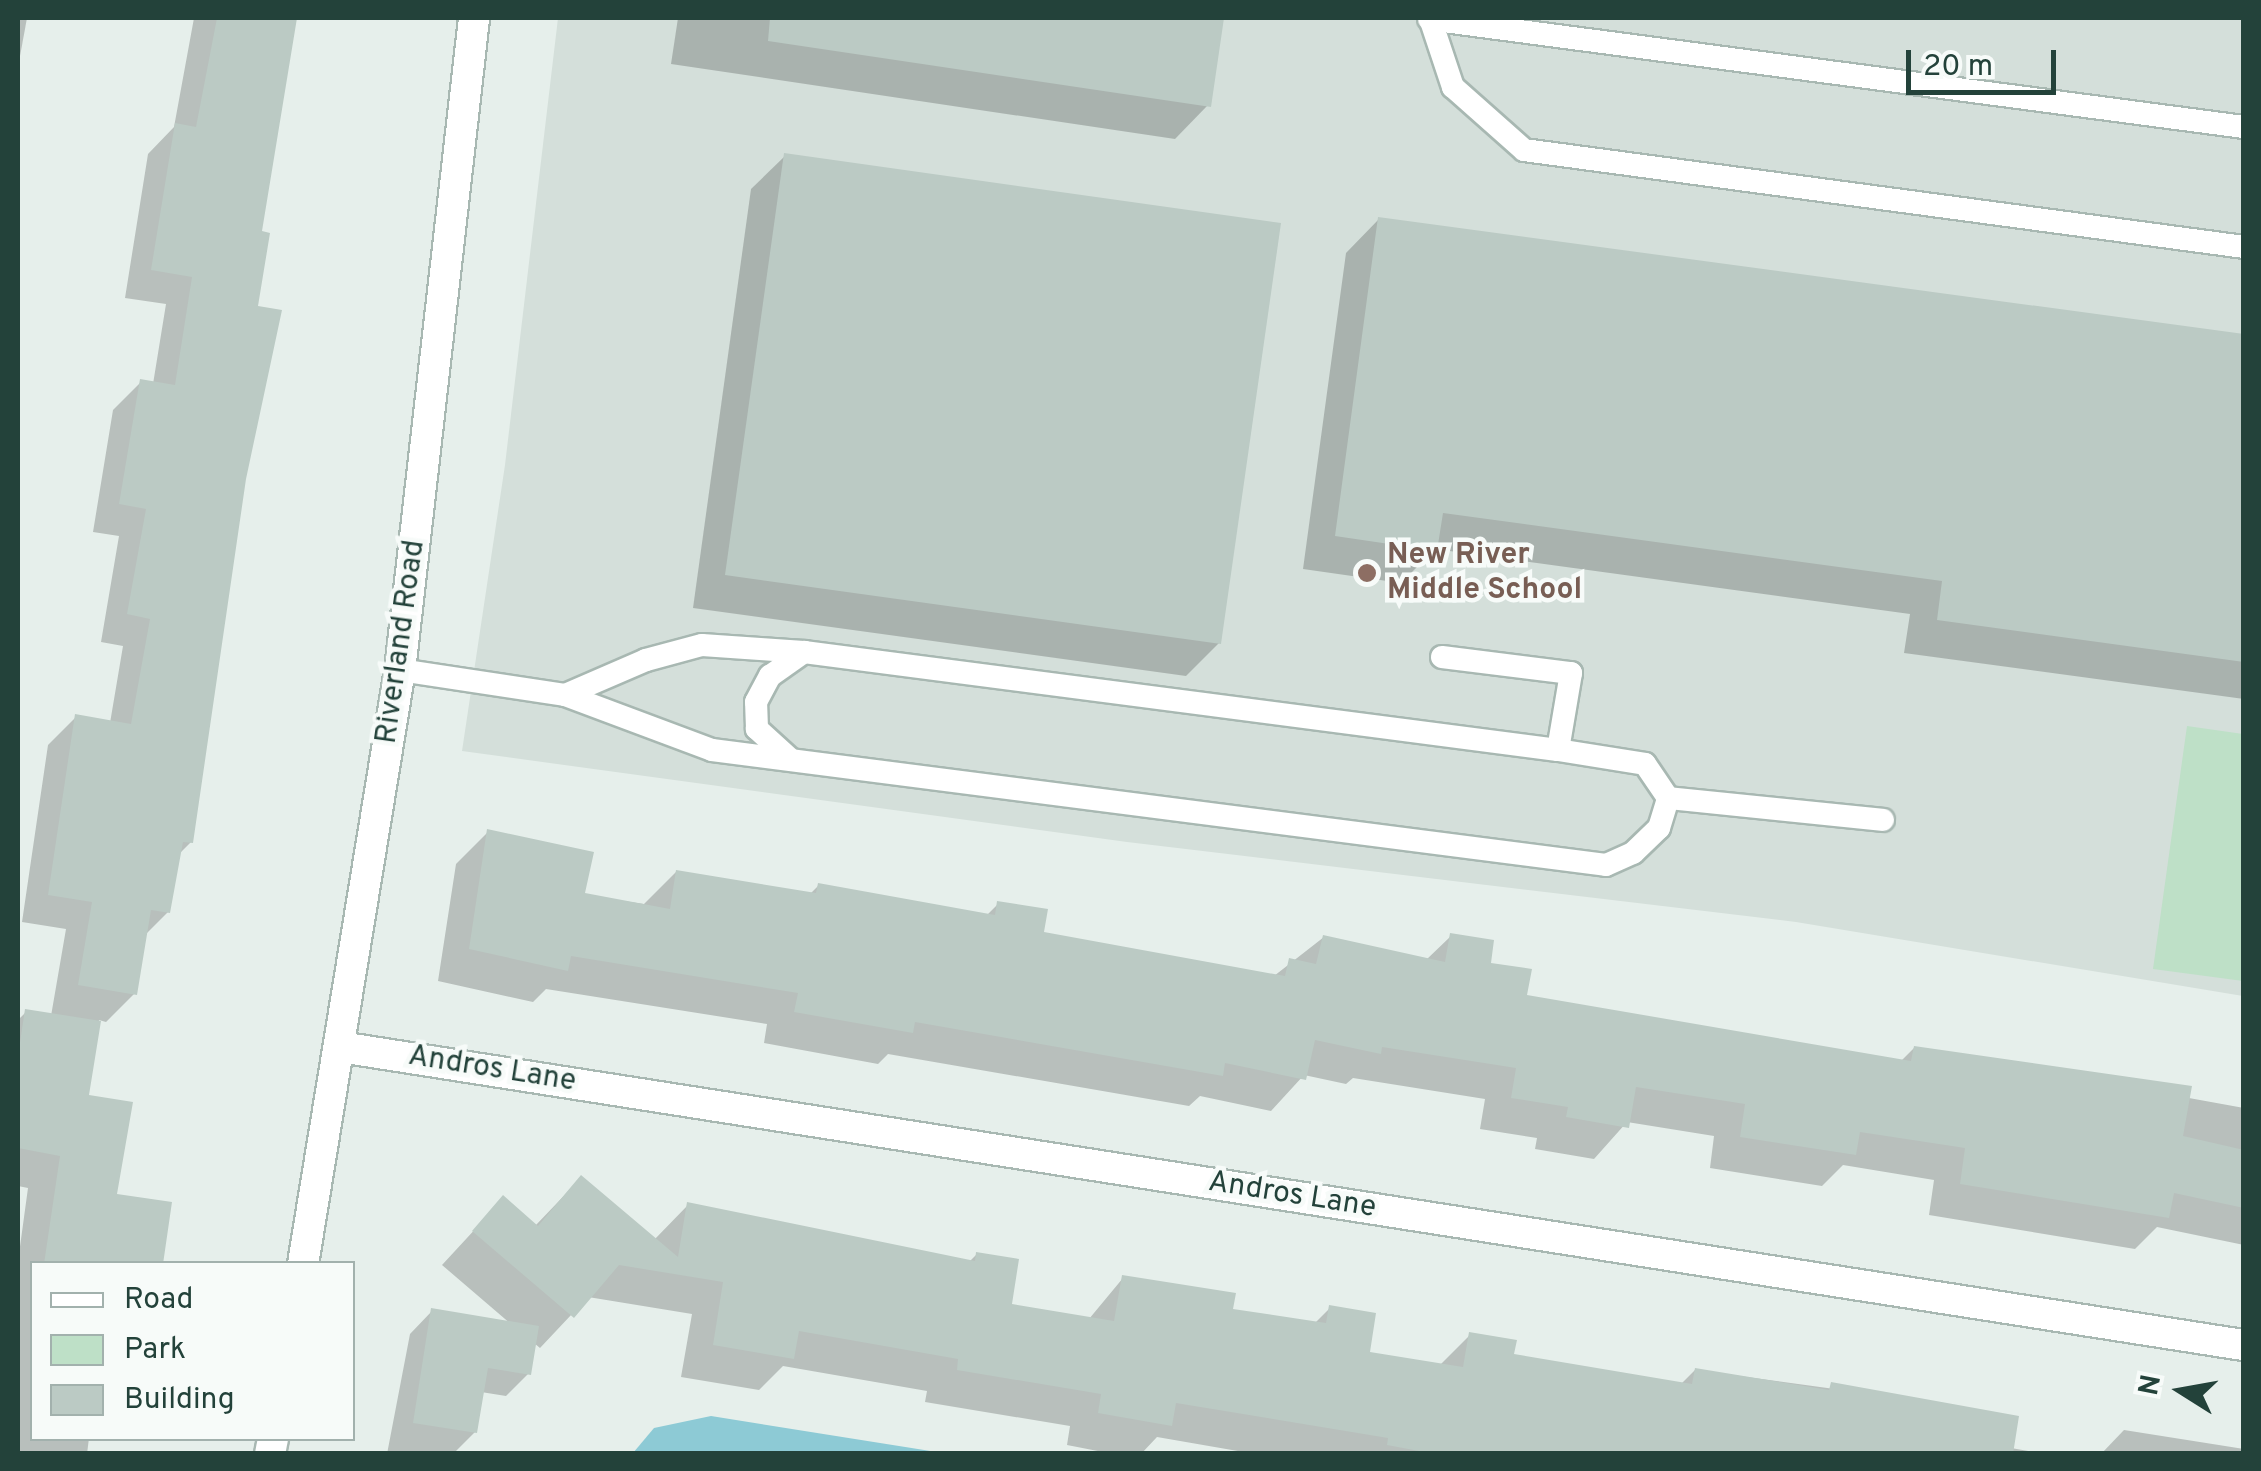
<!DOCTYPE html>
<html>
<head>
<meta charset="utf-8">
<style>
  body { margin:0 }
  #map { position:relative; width:2261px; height:1471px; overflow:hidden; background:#e6efeb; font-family:Overpass,sans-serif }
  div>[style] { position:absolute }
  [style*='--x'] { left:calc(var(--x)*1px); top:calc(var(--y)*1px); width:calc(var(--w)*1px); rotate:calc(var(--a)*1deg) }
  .built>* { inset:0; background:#d4dfda }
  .green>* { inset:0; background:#bee0c7 }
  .water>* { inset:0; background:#8dcad5 }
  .shadow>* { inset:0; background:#0003 }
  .building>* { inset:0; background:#bbcac4 }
  .roads { filter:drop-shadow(2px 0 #a8b8b2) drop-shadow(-2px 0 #a8b8b2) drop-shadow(0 2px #a8b8b2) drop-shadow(0 -2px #a8b8b2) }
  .lane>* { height:22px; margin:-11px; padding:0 11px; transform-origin:11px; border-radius:11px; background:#fff }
  .street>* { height:30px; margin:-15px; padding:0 15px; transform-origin:15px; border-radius:15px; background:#fff }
  .secondary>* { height:30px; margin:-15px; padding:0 15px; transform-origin:15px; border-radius:15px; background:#fff }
  .dots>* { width:28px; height:28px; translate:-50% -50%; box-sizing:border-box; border:5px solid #f7fbf9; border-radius:50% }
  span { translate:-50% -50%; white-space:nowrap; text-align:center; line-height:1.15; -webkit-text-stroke:9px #f7fbf9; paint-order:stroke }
  .education-label { font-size:30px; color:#785e54; font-weight:700 }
  .left { translate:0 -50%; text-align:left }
  .street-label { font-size:30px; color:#23423a }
  .frame { position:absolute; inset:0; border:20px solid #23423a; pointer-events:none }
  .legend { position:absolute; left:30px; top:1261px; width:325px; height:180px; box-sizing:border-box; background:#f7fbf9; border:2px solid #a2b1ad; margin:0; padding:12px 18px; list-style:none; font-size:30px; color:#23423a }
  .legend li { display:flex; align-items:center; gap:20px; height:50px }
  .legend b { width:50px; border:2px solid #a2b1ad }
  .north { position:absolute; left:2131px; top:1341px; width:100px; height:100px; -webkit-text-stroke:8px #f7fbf9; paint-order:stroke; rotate:281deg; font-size:28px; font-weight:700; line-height:40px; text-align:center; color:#23423a }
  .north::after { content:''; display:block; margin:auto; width:35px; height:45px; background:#23423a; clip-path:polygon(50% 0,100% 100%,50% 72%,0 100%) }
  .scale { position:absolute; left:1906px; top:50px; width:150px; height:45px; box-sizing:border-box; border:5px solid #23423a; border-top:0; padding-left:12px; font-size:30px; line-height:35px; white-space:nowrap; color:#23423a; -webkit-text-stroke:8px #f7fbf9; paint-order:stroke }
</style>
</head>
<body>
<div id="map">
  <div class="built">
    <div style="clip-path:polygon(558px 18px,2243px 18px,2243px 996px,1796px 922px,1127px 842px,462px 751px,505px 465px)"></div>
  </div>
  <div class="green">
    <div style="clip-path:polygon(2187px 726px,2243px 734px,2243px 981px,2153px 969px)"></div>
  </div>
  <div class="water">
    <div style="clip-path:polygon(711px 1416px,943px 1453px,633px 1453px,654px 1428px)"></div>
  </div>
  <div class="shadow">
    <div style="clip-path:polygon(18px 18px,27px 18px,18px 67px)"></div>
    <div style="clip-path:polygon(194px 18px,296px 18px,259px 234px,244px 478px,191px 842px,178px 855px,168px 912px,144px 936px,134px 994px,106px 1022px,99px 1020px,86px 1097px,114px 1196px,160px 1264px,32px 1264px,32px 1438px,89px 1438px,87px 1454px,18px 1454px,18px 1261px,28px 1188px,18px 1186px,18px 1020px,26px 1012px,51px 1016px,66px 929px,22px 922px,48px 745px,76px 717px,110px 723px,123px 646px,101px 642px,119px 536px,93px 532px,113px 410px,141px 382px,153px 384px,166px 304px,125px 298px,148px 154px,174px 127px)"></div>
    <div style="clip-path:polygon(678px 18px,1221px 18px,1208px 105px,1175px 139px,671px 64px)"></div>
    <div style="clip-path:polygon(785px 156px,1219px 643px,1186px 676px,693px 608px,751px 189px)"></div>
    <div style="clip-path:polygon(1379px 219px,2244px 336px,2244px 699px,1904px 653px,1910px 614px,1435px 549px,1401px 583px,1303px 569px,1346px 253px)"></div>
    <div style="clip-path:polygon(488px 832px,582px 895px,644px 904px,676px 872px,809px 895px,818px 886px,986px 916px,998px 904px,1041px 934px,1274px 976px,1324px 937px,1426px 960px,1451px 936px,1524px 997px,1901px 1061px,1914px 1048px,2244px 1108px,2244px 1245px,2157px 1227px,2135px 1249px,1929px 1215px,1934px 1180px,1843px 1165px,1822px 1186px,1710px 1168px,1714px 1136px,1627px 1122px,1594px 1159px,1535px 1149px,1537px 1138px,1480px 1129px,1485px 1099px,1353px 1078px,1346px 1084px,1304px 1075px,1271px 1111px,1200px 1096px,1189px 1106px,888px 1054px,878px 1064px,764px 1043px,767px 1024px,546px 989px,533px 1002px,438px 981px,456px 864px)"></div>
    <div style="clip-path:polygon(581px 1178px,654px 1240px,688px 1205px,969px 1262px,977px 1254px,1009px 1306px,1089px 1319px,1123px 1278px,1230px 1311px,1314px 1324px,1330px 1308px,1367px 1354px,1439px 1366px,1470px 1335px,1511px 1356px,1681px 1384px,1695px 1370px,1944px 1404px,2011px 1448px,2045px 1454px,1255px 1454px,1157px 1437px,1141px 1454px,1113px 1454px,1067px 1445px,1070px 1426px,925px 1402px,927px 1391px,783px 1366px,759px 1390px,681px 1377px,692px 1314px,588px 1297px,540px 1348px,534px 1343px,529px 1373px,506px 1396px,481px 1392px,475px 1432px,453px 1454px,387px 1454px,410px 1334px,432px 1311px,511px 1324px,442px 1265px,503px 1199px,535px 1226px)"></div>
    <div style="clip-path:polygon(2124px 1430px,2244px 1449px,2244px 1454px,2101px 1454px)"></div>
  </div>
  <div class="building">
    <div style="clip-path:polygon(217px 18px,297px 18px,262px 231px,270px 233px,258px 306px,282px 310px,246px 479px,193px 843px,183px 842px,170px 913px,151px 910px,137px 995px,78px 985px,92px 902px,48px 895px,75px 714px,131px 724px,150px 619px,127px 614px,146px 509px,119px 504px,140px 379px,175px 385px,192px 277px,151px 270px,175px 123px,196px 127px)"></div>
    <div style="clip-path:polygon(770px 18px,1224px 18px,1211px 107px,768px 41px)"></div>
    <div style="clip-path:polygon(784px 153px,1281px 223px,1221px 644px,725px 575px)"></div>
    <div style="clip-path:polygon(1378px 217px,2244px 334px,2244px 662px,1937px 620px,1942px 581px,1443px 513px,1437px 551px,1335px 536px)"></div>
    <div style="clip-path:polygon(487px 829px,594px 852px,585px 893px,670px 909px,676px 870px,816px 893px,818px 883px,995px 915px,997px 901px,1048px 909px,1044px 932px,1285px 976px,1289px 958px,1316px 964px,1323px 935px,1445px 962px,1450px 933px,1494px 940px,1491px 963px,1532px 969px,1527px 995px,1911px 1061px,1914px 1046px,2192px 1086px,2183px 1136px,2244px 1150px,2244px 1208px,2174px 1193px,2169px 1218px,1960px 1184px,1965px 1148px,1860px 1132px,1856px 1155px,1740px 1137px,1745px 1104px,1636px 1087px,1629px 1128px,1566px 1117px,1568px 1107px,1511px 1098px,1516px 1068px,1382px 1047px,1381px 1054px,1315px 1040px,1306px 1080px,1225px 1063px,1223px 1076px,915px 1022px,913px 1033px,794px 1012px,798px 993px,571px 956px,568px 971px,469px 949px)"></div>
    <div style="clip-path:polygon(25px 1009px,101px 1021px,89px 1095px,133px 1102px,117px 1194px,172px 1202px,163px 1264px,44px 1264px,60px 1156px,18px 1148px,18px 1056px)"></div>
    <div style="clip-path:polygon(581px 1175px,678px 1257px,687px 1202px,975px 1261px,976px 1252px,1019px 1259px,1012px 1304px,1114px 1321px,1122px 1275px,1236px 1293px,1233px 1309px,1326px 1323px,1329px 1305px,1376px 1313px,1370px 1352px,1463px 1367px,1469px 1332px,1517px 1340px,1514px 1354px,1692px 1384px,1695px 1368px,1829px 1390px,1831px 1382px,2019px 1416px,2013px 1454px,1435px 1454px,1387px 1445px,1388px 1438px,1176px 1403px,1172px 1426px,1098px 1413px,1101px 1394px,957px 1370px,958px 1359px,799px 1331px,794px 1359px,713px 1345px,723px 1282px,619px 1265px,574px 1318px,472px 1231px,503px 1195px,538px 1226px)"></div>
    <div style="clip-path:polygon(431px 1308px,539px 1326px,531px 1375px,488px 1368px,477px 1433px,413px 1423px)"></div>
  </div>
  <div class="roads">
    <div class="lane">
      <div style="--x:1430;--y:18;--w:73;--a:71.6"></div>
      <div style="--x:1453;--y:87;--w:95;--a:41.6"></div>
      <div style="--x:1524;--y:150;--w:727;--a:7.67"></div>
      <div style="--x:1429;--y:19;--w:822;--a:7.55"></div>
      <div style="--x:1442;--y:657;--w:130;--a:7.1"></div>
      <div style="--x:1571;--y:673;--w:78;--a:99.6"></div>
      <div style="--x:400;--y:670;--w:167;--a:8.6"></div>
      <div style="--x:565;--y:695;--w:157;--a:20.5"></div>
      <div style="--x:712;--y:750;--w:901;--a:7.33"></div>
      <div style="--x:1606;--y:865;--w:30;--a:-24"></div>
      <div style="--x:1633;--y:853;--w:36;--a:-44"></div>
      <div style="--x:1659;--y:828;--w:31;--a:-73"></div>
      <div style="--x:565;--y:695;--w:88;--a:-23.4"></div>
      <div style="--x:646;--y:660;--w:58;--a:-15"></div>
      <div style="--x:702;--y:645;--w:102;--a:3.9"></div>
      <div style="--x:804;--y:652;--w:760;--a:7.41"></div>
      <div style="--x:1558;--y:750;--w:88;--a:9.1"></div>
      <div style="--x:1645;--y:764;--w:41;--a:55.9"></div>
      <div style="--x:1668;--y:798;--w:216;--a:5.8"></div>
      <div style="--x:790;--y:759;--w:45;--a:-137.7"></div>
      <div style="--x:757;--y:729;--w:27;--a:-92"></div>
      <div style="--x:756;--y:702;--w:30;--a:-62"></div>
      <div style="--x:770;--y:676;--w:42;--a:-35.2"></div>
    </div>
    <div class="street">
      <div style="--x:340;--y:1047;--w:1927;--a:8.9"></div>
    </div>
    <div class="secondary">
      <div style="--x:303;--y:1264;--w:602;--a:-80.73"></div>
      <div style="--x:400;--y:670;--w:656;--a:-83.52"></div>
      <div style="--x:270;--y:1454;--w:16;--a:-79"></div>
    </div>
  </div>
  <div class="dots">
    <div style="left:1367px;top:573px;background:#8d6e63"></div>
  </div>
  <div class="education-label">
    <span class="left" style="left:1387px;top:573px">New River<br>Middle School</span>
  </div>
  <div class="street-label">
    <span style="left:402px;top:642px;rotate:-82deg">Riverland Road</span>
    <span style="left:492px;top:1070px;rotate:9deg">Andros Lane</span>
    <span style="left:1292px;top:1196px;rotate:9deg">Andros Lane</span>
  </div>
  <div class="frame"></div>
  <ul class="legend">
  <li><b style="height:12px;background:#fff"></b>Road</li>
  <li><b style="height:28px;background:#bee0c7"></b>Park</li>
  <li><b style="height:28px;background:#bbcac4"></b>Building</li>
  </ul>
  <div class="north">N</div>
  <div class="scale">20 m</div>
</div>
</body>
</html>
